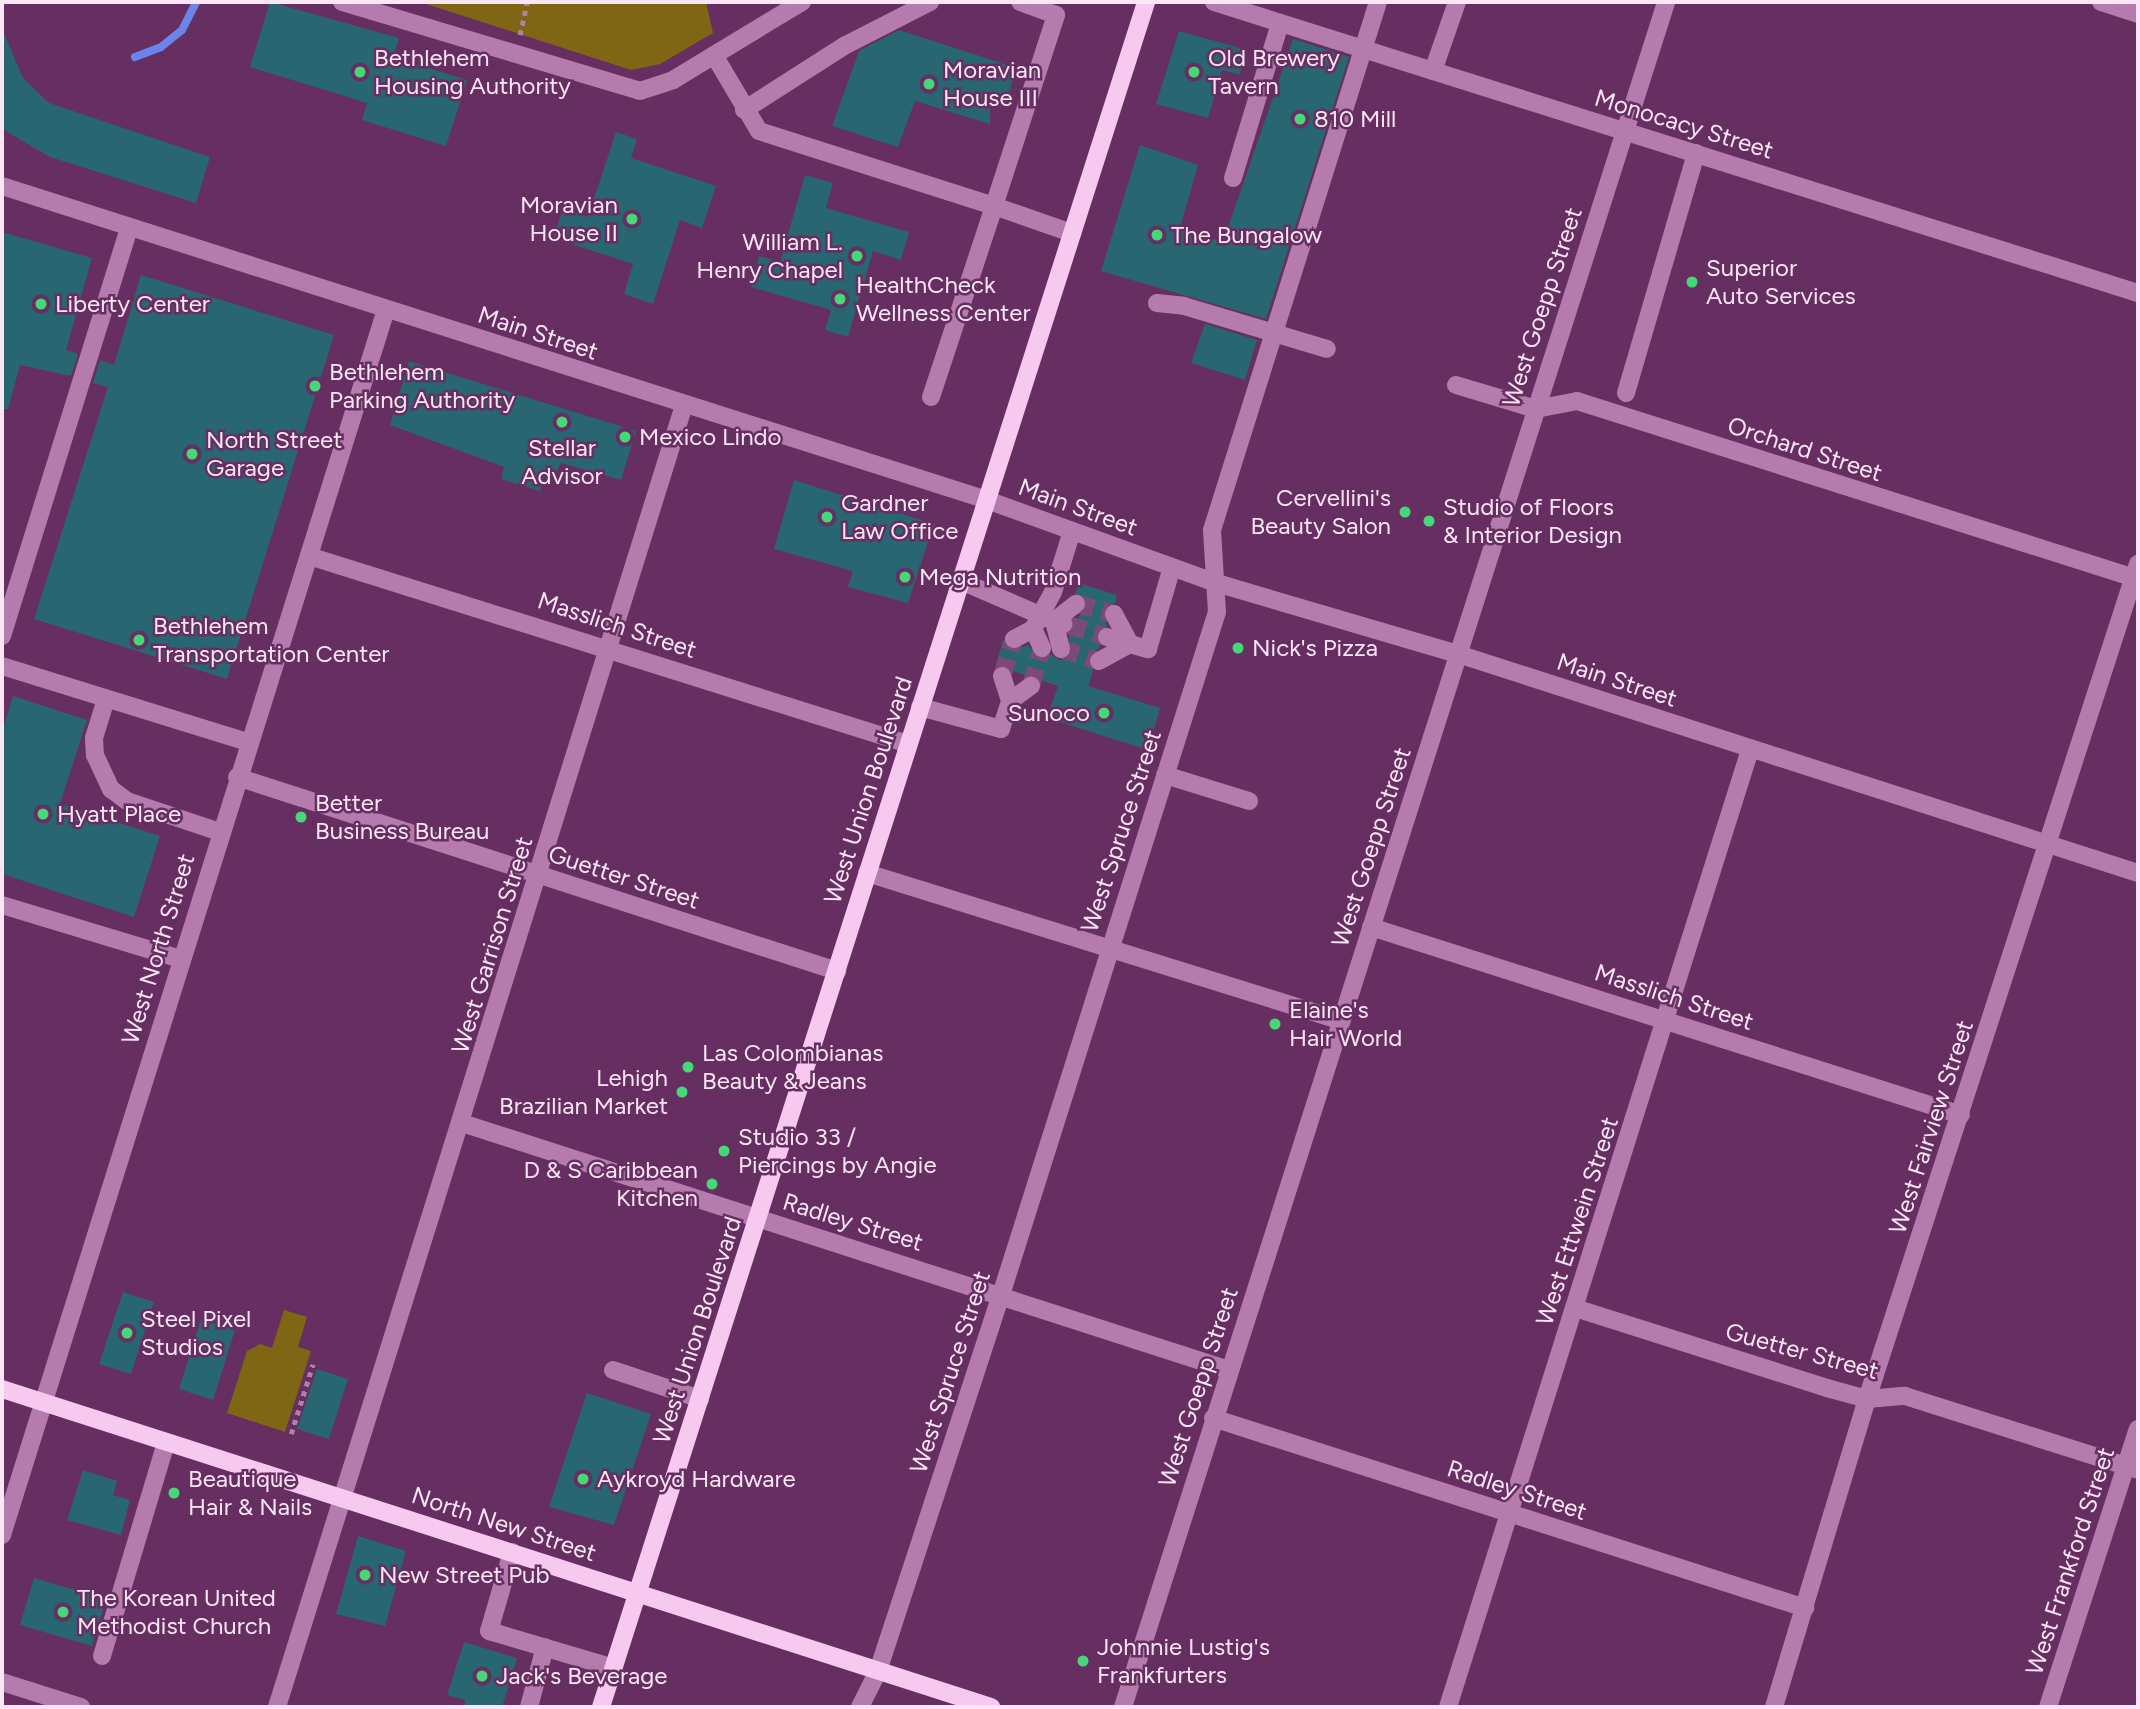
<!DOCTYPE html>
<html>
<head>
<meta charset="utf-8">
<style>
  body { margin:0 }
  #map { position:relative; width:2140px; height:1709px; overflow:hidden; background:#672e61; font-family:Figtree,sans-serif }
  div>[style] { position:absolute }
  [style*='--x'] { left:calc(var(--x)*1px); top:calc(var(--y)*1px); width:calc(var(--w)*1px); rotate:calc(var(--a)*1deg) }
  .green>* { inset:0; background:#7e6614 }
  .stream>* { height:8px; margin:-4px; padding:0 4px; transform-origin:4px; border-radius:4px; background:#6b84ea }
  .building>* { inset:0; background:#286671 }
  .minor-tunnel>* { height:18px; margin-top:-9px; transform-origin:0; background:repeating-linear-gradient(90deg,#7d4a78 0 18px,transparent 0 27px) }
  .path>* { height:4.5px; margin-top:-2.25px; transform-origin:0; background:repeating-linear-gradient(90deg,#ab83a6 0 5px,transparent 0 10px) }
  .minor>* { height:18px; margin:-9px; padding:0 9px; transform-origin:9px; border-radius:9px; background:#b47bac }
  .major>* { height:18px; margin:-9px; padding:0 9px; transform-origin:9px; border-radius:9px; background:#f7c8f0 }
  .dots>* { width:19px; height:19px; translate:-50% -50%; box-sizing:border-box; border:4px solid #672e61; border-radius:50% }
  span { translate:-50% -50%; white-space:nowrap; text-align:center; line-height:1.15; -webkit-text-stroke:5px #672e61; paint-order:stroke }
  .poi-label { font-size:24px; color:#fbe6f7 }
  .left { translate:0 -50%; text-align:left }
  .right { translate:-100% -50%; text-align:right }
  .street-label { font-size:24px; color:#fbe6f7 }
  .frame { position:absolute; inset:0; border:4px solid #fbe6f7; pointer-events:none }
</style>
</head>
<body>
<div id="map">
  <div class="green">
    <div style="clip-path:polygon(420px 2px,706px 2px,713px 33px,660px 64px,631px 70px)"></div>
    <div style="clip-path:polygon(284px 1310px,307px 1317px,298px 1347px,311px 1351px,285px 1432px,227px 1413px,247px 1351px,260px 1344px,272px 1348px)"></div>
  </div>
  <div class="stream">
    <div style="--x:135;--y:57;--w:28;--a:-21"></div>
    <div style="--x:161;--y:47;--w:27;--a:-39"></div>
    <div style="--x:182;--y:30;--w:31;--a:-63"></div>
  </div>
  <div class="building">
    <div style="clip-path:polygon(270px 2px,399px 38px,393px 57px,467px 80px,446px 146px,362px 120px,367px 103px,250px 67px)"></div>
    <div style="clip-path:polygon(2px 29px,23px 78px,49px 103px,210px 157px,196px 203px,50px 157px,2px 129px)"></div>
    <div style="clip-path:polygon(899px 30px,1017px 68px,1004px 108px,990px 104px,990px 124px,915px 101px,898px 147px,832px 126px,859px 51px)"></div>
    <div style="clip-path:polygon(1179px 31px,1247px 50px,1240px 75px,1222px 70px,1208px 118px,1156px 104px)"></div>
    <div style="clip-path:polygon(1293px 39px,1349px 57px,1266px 319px,1101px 271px,1140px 145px,1198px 165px,1180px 228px,1223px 242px)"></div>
    <div style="clip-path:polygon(616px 132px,637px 139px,631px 158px,716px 186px,702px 228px,680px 220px,653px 304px,624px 294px,633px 264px,553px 238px,563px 209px,588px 217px)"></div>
    <div style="clip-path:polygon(805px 175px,833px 183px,826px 208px,909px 232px,901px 260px,873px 251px,848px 337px,825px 330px,831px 310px,751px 287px,759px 256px,780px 262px)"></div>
    <div style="clip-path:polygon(2px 232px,92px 258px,66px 350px,78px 354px,71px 376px,20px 365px,8px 409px,2px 409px)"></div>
    <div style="clip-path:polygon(141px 275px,334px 335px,227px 679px,34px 619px,108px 387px,93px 383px,100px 360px,114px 365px)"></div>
    <div style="clip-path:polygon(1205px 324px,1257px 340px,1245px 380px,1191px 363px)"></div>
    <div style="clip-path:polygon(409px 361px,636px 431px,621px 480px,561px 463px,553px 479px,544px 477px,540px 491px,501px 479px,504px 467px,390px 425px)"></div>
    <div style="clip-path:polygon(794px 480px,934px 524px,908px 603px,848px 587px,853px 571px,774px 549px)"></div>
    <div style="clip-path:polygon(1079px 583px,1117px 595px,1115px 603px,1104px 609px,1107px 626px,1096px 633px,1101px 646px,1089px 656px,1093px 671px,1088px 686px,1160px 708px,1148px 750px,1047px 718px,1058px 686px,996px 665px,1003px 640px,1013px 650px,1028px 645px,1040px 659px,1051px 654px,1059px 660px,1069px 657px,1069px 634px,1087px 603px,1075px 593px)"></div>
    <div style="clip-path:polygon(13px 696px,87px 720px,60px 804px,160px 836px,134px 917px,2px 874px,2px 732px)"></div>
    <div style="clip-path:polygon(123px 1292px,154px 1302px,131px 1374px,99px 1364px)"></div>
    <div style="clip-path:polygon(201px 1319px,235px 1330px,213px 1400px,179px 1389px)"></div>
    <div style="clip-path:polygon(317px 1369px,348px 1379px,329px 1439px,297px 1429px)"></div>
    <div style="clip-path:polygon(587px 1393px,651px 1414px,614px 1525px,549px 1507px)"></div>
    <div style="clip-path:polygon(83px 1470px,117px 1481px,113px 1495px,130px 1500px,121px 1535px,67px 1520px)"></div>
    <div style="clip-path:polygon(358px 1536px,406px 1551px,385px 1626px,336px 1614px)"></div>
    <div style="clip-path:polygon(34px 1578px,106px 1599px,92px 1646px,20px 1625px)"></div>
    <div style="clip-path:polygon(464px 1642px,517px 1658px,502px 1707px,464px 1707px,465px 1700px,447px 1695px)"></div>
  </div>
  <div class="minor-tunnel">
    <div style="--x:1076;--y:604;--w:39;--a:15"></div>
    <div style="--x:1068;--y:625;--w:41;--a:17.1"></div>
    <div style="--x:1061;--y:649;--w:40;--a:18"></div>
    <div style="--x:1002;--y:676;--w:39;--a:-72"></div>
    <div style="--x:1031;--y:686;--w:40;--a:-74"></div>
  </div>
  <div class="path">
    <div style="--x:520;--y:35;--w:34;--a:-78"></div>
    <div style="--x:291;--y:1434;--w:73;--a:-72.6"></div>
  </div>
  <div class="minor">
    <div style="--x:342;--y:2;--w:311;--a:16.6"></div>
    <div style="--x:640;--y:91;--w:35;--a:-18"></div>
    <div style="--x:673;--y:80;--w:151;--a:-31.2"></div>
    <div style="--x:1214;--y:2;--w:969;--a:17.48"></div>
    <div style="--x:2101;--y:2;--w:39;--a:18"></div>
    <div style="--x:714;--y:55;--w:88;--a:59.4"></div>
    <div style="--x:759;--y:131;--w:247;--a:17.7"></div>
    <div style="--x:994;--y:206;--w:201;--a:-72"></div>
    <div style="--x:1056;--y:15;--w:38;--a:-160"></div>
    <div style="--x:1433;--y:71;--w:73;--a:-70.8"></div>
    <div style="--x:744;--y:110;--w:119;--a:-32.6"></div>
    <div style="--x:844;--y:46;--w:97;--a:-27.1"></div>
    <div style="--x:1233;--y:178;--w:162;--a:-73.1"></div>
    <div style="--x:2;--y:186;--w:1034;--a:17.68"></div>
    <div style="--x:987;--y:500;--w:240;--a:19.9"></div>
    <div style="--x:1213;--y:582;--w:255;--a:16.4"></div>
    <div style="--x:1458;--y:654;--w:714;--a:17.85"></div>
    <div style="--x:1157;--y:303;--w:27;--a:6"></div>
    <div style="--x:1184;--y:306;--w:149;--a:16.7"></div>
    <div style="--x:1456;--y:385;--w:84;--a:16.7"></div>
    <div style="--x:1536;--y:409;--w:42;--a:-11"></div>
    <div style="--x:1577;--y:401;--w:589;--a:17.6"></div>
    <div style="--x:1626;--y:393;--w:250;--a:-73.7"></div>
    <div style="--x:931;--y:397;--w:201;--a:-71.7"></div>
    <div style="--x:994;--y:206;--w:83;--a:19.1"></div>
    <div style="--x:309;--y:556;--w:628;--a:17.42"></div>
    <div style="--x:961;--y:581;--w:101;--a:23.3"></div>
    <div style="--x:1054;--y:621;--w:28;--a:-38"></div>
    <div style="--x:2;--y:636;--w:428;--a:-72.7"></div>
    <div style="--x:1107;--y:637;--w:24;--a:17"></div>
    <div style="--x:1130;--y:644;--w:34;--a:-118"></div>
    <div style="--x:1014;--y:639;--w:21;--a:-28"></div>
    <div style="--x:1042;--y:648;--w:21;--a:-115"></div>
    <div style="--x:1033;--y:629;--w:42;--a:-61.6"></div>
    <div style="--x:1053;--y:592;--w:64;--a:-72.7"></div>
    <div style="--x:1061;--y:649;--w:29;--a:-104"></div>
    <div style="--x:1054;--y:621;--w:10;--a:17"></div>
    <div style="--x:1099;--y:661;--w:35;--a:-29"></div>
    <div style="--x:1130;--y:644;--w:19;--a:16"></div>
    <div style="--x:1148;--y:649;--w:85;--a:-73.7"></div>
    <div style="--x:2;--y:666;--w:257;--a:17.2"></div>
    <div style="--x:1002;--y:676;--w:26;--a:72"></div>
    <div style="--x:1010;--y:701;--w:26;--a:-36"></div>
    <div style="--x:106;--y:699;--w:41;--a:107.1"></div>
    <div style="--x:94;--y:738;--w:17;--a:87"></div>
    <div style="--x:95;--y:755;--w:38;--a:65"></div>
    <div style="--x:111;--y:789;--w:20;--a:37"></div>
    <div style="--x:127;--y:801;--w:98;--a:18.4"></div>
    <div style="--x:920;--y:707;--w:84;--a:15.2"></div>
    <div style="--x:1001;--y:729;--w:29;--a:-72"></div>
    <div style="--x:1165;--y:775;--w:88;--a:17.2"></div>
    <div style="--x:237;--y:777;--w:631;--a:17.92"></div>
    <div style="--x:867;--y:873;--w:497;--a:17.3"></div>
    <div style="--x:2;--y:905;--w:187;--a:16.8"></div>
    <div style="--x:1371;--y:927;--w:619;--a:17.67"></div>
    <div style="--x:462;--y:1123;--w:806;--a:17.85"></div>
    <div style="--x:1575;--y:1308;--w:264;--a:17.6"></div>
    <div style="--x:1827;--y:1388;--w:41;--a:15.4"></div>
    <div style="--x:1867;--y:1399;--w:38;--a:-5"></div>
    <div style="--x:1905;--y:1396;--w:244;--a:17.6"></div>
    <div style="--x:613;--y:1370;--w:92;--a:18.4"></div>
    <div style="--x:1213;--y:1418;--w:622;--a:17.79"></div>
    <div style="--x:2;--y:1535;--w:1284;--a:-72.6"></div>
    <div style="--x:512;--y:1552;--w:82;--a:106.2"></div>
    <div style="--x:489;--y:1631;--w:130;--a:16.5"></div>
    <div style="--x:102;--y:1656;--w:223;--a:-73.3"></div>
    <div style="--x:2;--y:1682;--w:83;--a:17.6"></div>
    <div style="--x:277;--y:1707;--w:1364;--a:-72.64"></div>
    <div style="--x:529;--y:1707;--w:62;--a:-75.1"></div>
    <div style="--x:860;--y:1707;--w:40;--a:-63.4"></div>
    <div style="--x:878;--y:1671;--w:396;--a:-71.9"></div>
    <div style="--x:1001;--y:1295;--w:716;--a:-72.45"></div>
    <div style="--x:1217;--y:612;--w:82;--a:-93.5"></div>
    <div style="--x:1212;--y:530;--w:553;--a:-72.55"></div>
    <div style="--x:1123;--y:1707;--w:1789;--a:-72.33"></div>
    <div style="--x:1448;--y:1707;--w:1004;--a:-72.49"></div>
    <div style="--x:1774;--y:1707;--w:322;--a:-73.2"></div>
    <div style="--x:1867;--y:1399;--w:878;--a:-72.02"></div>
    <div style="--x:2048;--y:1707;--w:292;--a:-72.1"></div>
  </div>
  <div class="major">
    <div style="--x:2;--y:1389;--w:1039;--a:17.82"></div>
    <div style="--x:601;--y:1707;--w:1790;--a:-72.27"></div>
  </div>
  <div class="dots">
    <div style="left:360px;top:72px;background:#46d779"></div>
    <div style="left:1194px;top:72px;background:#46d779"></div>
    <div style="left:929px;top:84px;background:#46d779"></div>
    <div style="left:1300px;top:119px;background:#46d779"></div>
    <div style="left:632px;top:219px;background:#46d779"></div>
    <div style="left:1157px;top:235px;background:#46d779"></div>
    <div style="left:857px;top:256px;background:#46d779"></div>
    <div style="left:1692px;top:282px;background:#46d779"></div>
    <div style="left:840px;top:299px;background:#46d779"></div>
    <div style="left:41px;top:304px;background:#46d779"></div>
    <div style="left:315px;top:386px;background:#46d779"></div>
    <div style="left:562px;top:422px;background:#46d779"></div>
    <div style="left:625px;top:437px;background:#46d779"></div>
    <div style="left:192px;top:454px;background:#46d779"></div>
    <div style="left:1405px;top:512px;background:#46d779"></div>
    <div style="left:827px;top:517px;background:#46d779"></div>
    <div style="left:1429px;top:521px;background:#46d779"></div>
    <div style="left:905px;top:577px;background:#46d779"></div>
    <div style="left:139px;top:640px;background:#46d779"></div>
    <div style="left:1238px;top:648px;background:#46d779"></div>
    <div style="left:1104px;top:713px;background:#46d779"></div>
    <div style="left:43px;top:814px;background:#46d779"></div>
    <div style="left:301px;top:817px;background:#46d779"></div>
    <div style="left:1275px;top:1024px;background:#46d779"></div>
    <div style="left:688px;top:1067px;background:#46d779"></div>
    <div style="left:682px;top:1092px;background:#46d779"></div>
    <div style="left:724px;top:1151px;background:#46d779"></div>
    <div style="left:712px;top:1184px;background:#46d779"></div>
    <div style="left:127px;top:1333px;background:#46d779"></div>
    <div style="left:583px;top:1479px;background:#46d779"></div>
    <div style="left:174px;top:1493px;background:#46d779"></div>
    <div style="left:365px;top:1575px;background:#46d779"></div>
    <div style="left:63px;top:1612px;background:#46d779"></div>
    <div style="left:1083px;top:1661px;background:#46d779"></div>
    <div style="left:482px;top:1676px;background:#46d779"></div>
  </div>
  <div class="poi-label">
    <span class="left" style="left:374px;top:72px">Bethlehem<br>Housing Authority</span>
    <span class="left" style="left:1208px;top:72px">Old Brewery<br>Tavern</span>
    <span class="left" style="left:943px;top:84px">Moravian<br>House III</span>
    <span class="left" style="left:1314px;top:119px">810 Mill</span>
    <span class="right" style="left:618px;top:219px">Moravian<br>House II</span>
    <span class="left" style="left:1171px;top:235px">The Bungalow</span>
    <span class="right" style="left:843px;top:256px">William L.<br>Henry Chapel</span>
    <span class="left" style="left:1706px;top:282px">Superior<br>Auto Services</span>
    <span class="left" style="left:856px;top:299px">HealthCheck<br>Wellness Center</span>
    <span class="left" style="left:55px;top:304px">Liberty Center</span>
    <span class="left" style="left:329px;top:386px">Bethlehem<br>Parking Authority</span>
    <span class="left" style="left:639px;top:437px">Mexico Lindo</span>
    <span class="left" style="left:206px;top:454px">North Street<br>Garage</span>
    <span style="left:562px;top:462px">Stellar<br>Advisor</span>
    <span class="right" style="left:1391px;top:512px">Cervellini's<br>Beauty Salon</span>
    <span class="left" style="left:841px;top:517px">Gardner<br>Law Office</span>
    <span class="left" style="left:1443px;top:521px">Studio of Floors<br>&amp; Interior Design</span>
    <span class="left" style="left:919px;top:577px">Mega Nutrition</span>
    <span class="left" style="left:153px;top:640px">Bethlehem<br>Transportation Center</span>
    <span class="left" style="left:1252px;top:648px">Nick's Pizza</span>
    <span class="right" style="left:1090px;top:713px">Sunoco</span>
    <span class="left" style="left:315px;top:817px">Better<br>Business Bureau</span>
    <span class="left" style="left:57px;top:814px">Hyatt Place</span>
    <span class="left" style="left:1289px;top:1024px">Elaine's<br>Hair World</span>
    <span class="left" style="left:702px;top:1067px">Las Colombianas<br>Beauty &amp; Jeans</span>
    <span class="right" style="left:668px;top:1092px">Lehigh<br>Brazilian Market</span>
    <span class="left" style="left:738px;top:1151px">Studio 33 /<br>Piercings by Angie</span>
    <span class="right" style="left:698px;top:1184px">D &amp; S Caribbean<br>Kitchen</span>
    <span class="left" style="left:141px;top:1333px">Steel Pixel<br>Studios</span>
    <span class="left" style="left:188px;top:1493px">Beautique<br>Hair &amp; Nails</span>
    <span class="left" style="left:597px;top:1479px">Aykroyd Hardware</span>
    <span class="left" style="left:379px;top:1575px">New Street Pub</span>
    <span class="left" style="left:77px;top:1612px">The Korean United<br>Methodist Church</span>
    <span class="left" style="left:1097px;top:1661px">Johnnie Lustig's<br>Frankfurters</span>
    <span class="left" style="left:496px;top:1676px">Jack's Beverage</span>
  </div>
  <div class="street-label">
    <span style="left:1684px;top:124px;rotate:17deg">Monocacy Street</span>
    <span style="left:1542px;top:307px;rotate:-72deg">West Goepp Street</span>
    <span style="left:538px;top:333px;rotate:18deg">Main Street</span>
    <span style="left:1805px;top:449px;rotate:18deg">Orchard Street</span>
    <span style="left:1078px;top:507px;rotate:20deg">Main Street</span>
    <span style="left:617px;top:625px;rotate:18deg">Masslich Street</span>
    <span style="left:1617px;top:680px;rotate:18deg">Main Street</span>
    <span style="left:868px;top:790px;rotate:-72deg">West Union Boulevard</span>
    <span style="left:1121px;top:831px;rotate:-72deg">West Spruce Street</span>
    <span style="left:1371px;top:847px;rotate:-72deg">West Goepp Street</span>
    <span style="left:624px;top:877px;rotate:18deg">Guetter Street</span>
    <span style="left:492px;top:945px;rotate:-73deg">West Garrison Street</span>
    <span style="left:158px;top:949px;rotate:-73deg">West North Street</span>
    <span style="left:1674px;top:997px;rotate:18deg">Masslich Street</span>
    <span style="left:1931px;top:1127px;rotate:-72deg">West Fairview Street</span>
    <span style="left:1577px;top:1221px;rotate:-72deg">West Ettwein Street</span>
    <span style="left:853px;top:1222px;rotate:17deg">Radley Street</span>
    <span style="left:697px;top:1330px;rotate:-72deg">West Union Boulevard</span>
    <span style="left:1802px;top:1351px;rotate:15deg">Guetter Street</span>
    <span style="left:950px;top:1372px;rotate:-72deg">West Spruce Street</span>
    <span style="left:1198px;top:1387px;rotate:-72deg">West Goepp Street</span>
    <span style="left:1517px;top:1490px;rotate:18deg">Radley Street</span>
    <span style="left:504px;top:1524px;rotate:18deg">North New Street</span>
    <span style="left:2070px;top:1561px;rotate:-72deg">West Frankford Street</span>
  </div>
  <div class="frame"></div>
</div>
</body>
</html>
